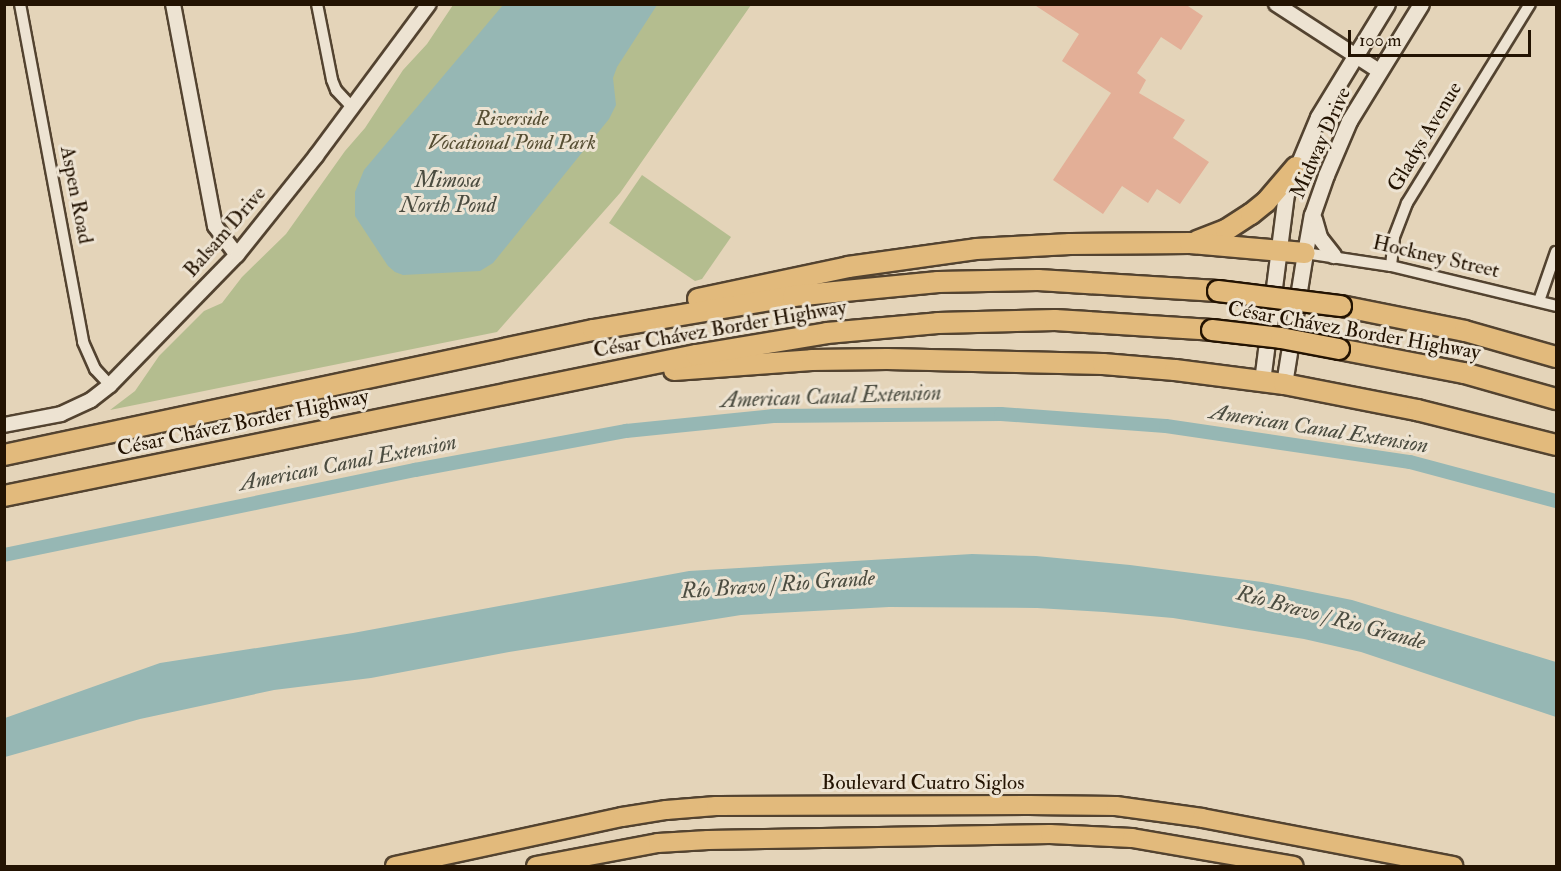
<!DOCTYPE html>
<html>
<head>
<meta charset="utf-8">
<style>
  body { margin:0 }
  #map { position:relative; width:1561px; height:871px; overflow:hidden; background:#e4d4b9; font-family:"IM FELL Double Pica",serif }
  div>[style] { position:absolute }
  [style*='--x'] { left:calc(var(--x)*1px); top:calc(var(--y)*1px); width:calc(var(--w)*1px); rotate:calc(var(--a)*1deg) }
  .green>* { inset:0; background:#b4bd8f }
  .water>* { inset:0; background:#96b7b4 }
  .canal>* { height:14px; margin:-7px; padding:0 7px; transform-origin:7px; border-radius:7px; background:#96b7b4 }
  .building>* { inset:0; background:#e3af97 }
  .roads { filter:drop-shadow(2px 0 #534330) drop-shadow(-2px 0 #534330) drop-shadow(0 2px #534330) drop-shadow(0 -2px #534330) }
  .minor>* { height:10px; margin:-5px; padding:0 5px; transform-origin:5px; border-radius:5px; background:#ede3d2 }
  .tertiary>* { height:14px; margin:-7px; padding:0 7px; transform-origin:7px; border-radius:7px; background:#ede3d2 }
  .secondary>* { height:15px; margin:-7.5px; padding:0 7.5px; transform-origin:7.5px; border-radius:7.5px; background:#ede3d2 }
  .trunk>* { height:18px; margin:-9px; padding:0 9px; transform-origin:9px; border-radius:9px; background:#e2ba7c }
  .motorway>* { height:20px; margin:-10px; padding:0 10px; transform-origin:10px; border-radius:10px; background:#e2ba7c }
  .bridges { filter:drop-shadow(2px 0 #231302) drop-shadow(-2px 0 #231302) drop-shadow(0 2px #231302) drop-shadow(0 -2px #231302) }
  .motorway-bridge>* { height:20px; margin:-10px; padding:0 10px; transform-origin:10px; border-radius:10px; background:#e2ba7c }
  span { translate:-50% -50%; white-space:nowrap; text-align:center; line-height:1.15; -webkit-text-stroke:6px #ede3d2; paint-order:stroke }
  .park-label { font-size:21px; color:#564e33; font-style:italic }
  .street-label { font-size:21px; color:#231302 }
  .water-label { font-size:22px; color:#4b4c40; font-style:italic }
  .frame { position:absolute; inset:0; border:6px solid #231302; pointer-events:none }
  .scale { position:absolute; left:1348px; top:30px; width:183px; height:27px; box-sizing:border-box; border:3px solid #231302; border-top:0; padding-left:8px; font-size:18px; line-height:21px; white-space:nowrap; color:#231302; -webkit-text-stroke:4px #ede3d2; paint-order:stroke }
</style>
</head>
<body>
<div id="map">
  <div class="green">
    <div style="clip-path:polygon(453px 5px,751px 5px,620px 193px,497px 332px,110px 410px,135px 391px,159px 356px,204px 311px,222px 303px,242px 277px,286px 234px,345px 151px,365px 128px,403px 70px,427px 44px)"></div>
    <div style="clip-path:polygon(642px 175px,731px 237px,702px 279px,695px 281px,609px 223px)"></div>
  </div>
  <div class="water">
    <div style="clip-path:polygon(503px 5px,657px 5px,617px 67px,613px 78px,616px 105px,609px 119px,493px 263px,480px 271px,403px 275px,395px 272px,388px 266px,355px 216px,355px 192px,364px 170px)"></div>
    <div style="clip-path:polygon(972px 554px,1036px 556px,1130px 565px,1262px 582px,1352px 600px,1556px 662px,1556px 717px,1361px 652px,1304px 639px,1173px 618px,1104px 612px,1037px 608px,889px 607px,741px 615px,509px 652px,371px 678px,274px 690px,140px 719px,5px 757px,5px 718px,160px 663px,353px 633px,689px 571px)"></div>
  </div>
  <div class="canal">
    <div style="--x:4;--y:555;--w:420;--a:-11.7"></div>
    <div style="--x:415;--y:470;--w:215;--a:-10.5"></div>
    <div style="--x:626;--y:431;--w:148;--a:-5.8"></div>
    <div style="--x:773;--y:416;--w:228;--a:-0.5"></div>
    <div style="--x:1001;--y:414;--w:165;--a:4.2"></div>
    <div style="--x:1166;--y:426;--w:247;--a:8.4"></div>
    <div style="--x:1410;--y:462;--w:151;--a:15"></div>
  </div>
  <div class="building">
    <div style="clip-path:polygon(1033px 4px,1185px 4px,1203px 16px,1181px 50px,1161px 37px,1137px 73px,1146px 80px,1139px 93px,1185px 120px,1173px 138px,1209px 162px,1180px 204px,1157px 189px,1148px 203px,1122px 186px,1103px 214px,1053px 180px,1111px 93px,1062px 61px,1079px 34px)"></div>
  </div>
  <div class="roads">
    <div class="minor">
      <div style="--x:20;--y:4;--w:344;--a:79.4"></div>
      <div style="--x:83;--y:342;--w:30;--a:66"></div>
      <div style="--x:95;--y:369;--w:22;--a:47"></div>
      <div style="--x:317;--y:4;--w:77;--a:78.8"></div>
      <div style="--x:332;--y:80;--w:11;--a:68"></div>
      <div style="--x:336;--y:90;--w:23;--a:47"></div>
      <div style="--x:1305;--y:253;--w:87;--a:8.6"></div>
      <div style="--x:1391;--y:266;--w:170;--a:13.6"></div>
      <div style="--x:1391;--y:266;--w:29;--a:-84"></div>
      <div style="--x:1394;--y:237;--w:36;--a:-69"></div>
      <div style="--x:1407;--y:203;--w:234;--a:-58.3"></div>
      <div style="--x:1539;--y:301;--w:52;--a:-70.9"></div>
    </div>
    <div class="tertiary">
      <div style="--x:173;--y:4;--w:226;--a:79.3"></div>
      <div style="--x:215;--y:226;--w:36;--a:53"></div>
      <div style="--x:1276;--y:4;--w:123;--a:33"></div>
      <div style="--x:4;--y:425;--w:58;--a:-10.9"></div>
      <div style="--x:61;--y:414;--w:33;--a:-25"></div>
      <div style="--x:91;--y:400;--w:24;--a:-38"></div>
      <div style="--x:110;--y:385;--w:182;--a:-45.7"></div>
      <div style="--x:237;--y:255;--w:127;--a:-51.4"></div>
      <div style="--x:316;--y:156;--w:189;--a:-53.4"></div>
    </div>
    <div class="secondary">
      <div style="--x:1314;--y:219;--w:19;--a:74"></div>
      <div style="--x:1319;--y:237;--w:23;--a:52"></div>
      <div style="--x:1262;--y:381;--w:189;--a:-82.7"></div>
      <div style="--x:1286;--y:194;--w:83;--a:-67.4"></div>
      <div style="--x:1318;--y:117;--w:132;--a:-58.6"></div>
      <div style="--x:1284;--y:384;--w:133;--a:-80.9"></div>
      <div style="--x:1305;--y:253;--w:39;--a:-80"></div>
      <div style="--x:1312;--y:215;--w:42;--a:-70.7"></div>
      <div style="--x:1326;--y:175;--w:59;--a:-66.9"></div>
      <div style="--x:1349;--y:121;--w:137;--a:-58.4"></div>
    </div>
    <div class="trunk">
      <div style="--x:395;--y:866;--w:232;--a:-12.2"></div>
      <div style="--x:622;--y:817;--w:45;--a:-9"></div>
      <div style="--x:666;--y:810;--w:50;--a:-4.6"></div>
      <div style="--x:716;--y:806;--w:313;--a:-0.2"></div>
      <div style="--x:1029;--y:805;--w:87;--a:0.7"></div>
      <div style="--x:1116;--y:806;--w:87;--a:7.9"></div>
      <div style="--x:1202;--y:818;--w:256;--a:10.8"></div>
      <div style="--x:536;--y:866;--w:124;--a:-10.7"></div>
      <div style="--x:658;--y:843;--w:50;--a:-3.4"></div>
      <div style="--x:708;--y:840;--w:342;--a:-1"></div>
      <div style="--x:1050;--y:834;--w:82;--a:2.8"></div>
      <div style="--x:1132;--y:838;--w:164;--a:9.8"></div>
    </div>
    <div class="motorway">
      <div style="--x:1197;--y:241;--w:31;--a:-21"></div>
      <div style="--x:1226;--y:230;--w:30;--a:-33"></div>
      <div style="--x:1251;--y:214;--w:19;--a:-39"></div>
      <div style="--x:1266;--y:202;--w:46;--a:-49.4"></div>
      <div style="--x:698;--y:299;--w:153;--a:-12"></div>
      <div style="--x:848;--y:267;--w:129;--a:-8"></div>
      <div style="--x:976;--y:249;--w:94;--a:-3"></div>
      <div style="--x:1070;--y:244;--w:120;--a:-0.5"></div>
      <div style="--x:1190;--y:243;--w:115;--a:5"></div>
      <div style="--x:1341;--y:306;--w:126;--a:11.4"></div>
      <div style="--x:1465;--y:331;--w:95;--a:15.9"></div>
      <div style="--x:1339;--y:349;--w:127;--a:10.9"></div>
      <div style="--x:1464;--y:373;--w:96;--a:15.8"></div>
      <div style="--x:674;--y:370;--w:138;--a:-4.1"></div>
      <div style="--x:812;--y:360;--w:75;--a:-0.8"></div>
      <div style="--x:887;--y:359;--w:216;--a:1.3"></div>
      <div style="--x:1103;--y:364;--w:72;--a:4.8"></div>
      <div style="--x:1175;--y:370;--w:110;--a:7.3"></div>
      <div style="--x:1284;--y:384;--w:136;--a:11.1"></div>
      <div style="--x:1417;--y:410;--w:143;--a:14.1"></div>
      <div style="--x:4;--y:455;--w:602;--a:-11.98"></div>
      <div style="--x:593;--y:330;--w:203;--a:-9.6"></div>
      <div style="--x:793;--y:296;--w:146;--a:-5.5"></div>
      <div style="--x:938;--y:282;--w:100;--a:-1.1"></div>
      <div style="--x:1038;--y:280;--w:180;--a:3.5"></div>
      <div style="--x:4;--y:496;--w:706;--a:-11.52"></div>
      <div style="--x:696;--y:355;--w:133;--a:-9.5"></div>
      <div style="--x:827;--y:333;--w:111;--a:-5.1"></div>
      <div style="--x:938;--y:323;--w:117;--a:-1.5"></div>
      <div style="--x:1055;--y:320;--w:157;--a:3.6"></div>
    </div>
  </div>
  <div class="bridges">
    <div class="motorway-bridge">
      <div style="--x:1218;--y:291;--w:124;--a:7"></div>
      <div style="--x:1212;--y:330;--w:69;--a:6.6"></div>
      <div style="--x:1281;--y:338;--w:59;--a:10.7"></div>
    </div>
  </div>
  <div class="park-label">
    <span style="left:512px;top:131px">Riverside<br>Vocational Pond Park</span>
  </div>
  <div class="street-label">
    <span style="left:1425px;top:137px;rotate:-59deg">Gladys Avenue</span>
    <span style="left:1321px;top:143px;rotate:-66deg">Midway Drive</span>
    <span style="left:76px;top:195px;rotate:79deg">Aspen Road</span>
    <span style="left:225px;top:232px;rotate:-49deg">Balsam Drive</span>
    <span style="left:1436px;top:257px;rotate:13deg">Hockney Street</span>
    <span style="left:720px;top:329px;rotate:-10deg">César Chávez Border Highway</span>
    <span style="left:1354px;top:331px;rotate:10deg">César Chávez Border Highway</span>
    <span style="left:243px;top:423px;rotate:-12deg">César Chávez Border Highway</span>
    <span style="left:923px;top:783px">Boulevard Cuatro Siglos</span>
  </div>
  <div class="water-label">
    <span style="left:448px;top:193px">Mimosa<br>North Pond</span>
    <span style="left:831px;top:397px;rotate:-2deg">American Canal Extension</span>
    <span style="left:1319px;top:429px;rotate:9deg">American Canal Extension</span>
    <span style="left:348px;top:463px;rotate:-11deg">American Canal Extension</span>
    <span style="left:778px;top:585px;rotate:-4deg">Río Bravo / Rio Grande</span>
    <span style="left:1331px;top:618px;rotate:15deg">Río Bravo / Rio Grande</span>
  </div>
  <div class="frame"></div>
  <div class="scale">100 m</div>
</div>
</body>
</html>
